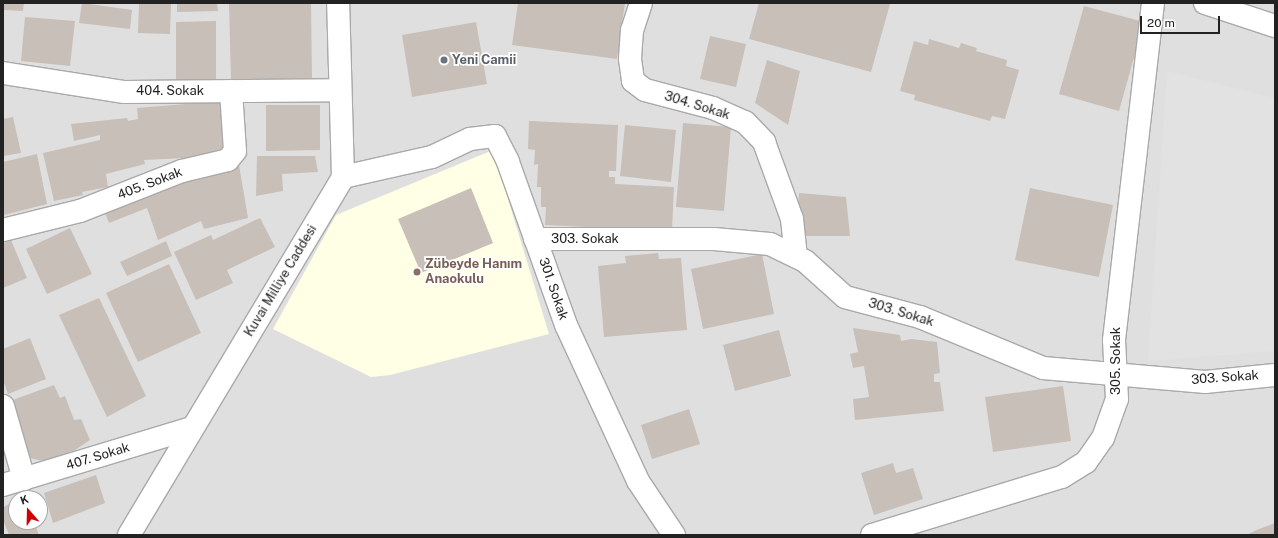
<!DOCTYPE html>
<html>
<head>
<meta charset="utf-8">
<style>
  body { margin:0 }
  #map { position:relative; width:1278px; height:538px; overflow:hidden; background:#f2efe9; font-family:"Public Sans",sans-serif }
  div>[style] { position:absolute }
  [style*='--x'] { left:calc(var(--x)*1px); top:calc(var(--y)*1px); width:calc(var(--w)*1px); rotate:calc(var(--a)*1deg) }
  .residential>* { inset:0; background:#e0dfdf }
  .education>* { inset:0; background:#ffffe5 }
  .parking>* { inset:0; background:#e2e2e2 }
  .building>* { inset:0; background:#c7bfb8 }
  .roads { filter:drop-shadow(1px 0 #a9a9a9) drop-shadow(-1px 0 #a9a9a9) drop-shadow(0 1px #a9a9a9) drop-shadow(0 -1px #a9a9a9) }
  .minor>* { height:22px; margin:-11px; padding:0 11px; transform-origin:11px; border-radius:11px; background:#fff }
  .tertiary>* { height:22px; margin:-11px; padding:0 11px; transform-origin:11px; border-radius:11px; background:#fff }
  .dots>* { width:11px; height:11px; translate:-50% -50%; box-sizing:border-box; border:2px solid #fff; border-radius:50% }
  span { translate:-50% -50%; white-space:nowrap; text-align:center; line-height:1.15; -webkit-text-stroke:3.5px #fff; paint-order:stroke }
  .worship-label { font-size:13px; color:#5b616d; font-weight:700 }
  .left { translate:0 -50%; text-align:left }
  .street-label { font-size:13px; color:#222 }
  .education-label { font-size:13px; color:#785e54; font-weight:700 }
  .frame { position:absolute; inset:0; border:4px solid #222; pointer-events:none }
  .north { position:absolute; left:8px; top:490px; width:40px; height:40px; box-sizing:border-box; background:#fff; border:1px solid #a7a7a7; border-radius:50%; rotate:340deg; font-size:11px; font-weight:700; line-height:16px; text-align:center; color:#222 }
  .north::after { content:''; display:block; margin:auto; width:14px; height:18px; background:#d40000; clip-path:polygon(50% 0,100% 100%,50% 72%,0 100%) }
  .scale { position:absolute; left:1140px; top:16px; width:80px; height:18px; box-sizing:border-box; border:2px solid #222; border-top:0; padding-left:5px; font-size:12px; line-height:14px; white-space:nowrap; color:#222; -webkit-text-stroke:3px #fff; paint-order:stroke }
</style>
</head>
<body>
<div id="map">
  <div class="residential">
    <div style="clip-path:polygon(evenodd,3px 3px,1275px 3px,1275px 535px,3px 535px,3px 3px,16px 498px,40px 498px,40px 522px,16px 522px,16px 498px)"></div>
  </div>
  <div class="education">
    <div style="clip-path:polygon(493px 150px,549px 334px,390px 375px,371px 377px,273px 329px,336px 215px)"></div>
  </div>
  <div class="parking">
    <div style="clip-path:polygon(1167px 71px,1275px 98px,1275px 351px,1148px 361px)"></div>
  </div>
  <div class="building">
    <div style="clip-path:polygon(3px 3px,24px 3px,23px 11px,3px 10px)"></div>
    <div style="clip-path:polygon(82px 3px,132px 10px,130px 29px,79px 23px)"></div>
    <div style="clip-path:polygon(139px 3px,171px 3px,170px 34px,138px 33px)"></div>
    <div style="clip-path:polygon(177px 3px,217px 3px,218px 11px,177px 12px)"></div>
    <div style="clip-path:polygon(229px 3px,311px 3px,312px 78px,231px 80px)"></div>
    <div style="clip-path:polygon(518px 3px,625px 3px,617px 59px,512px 45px)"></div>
    <div style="clip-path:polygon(759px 3px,890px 4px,871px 72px,749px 39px)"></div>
    <div style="clip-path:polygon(1084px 6px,1144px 22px,1119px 111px,1059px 94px)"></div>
    <div style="clip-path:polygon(25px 17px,75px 21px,70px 66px,21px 61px)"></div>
    <div style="clip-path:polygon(216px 21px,216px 82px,176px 82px,176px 22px)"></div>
    <div style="clip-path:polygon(476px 22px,487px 84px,412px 97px,402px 35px)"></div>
    <div style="clip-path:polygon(710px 36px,746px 44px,736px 87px,700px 79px)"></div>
    <div style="clip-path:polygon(929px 39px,959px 48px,961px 43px,977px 48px,976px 51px,1007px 60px,1006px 66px,1019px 70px,1005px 119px,992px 116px,990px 121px,914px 100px,915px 95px,900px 91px,914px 41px,928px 45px)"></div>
    <div style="clip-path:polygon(767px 60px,800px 71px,788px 125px,755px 103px)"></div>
    <div style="clip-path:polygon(223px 101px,226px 156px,144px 160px,145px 164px,106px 174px,108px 187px,82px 192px,83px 195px,54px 201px,43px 153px,100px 140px,100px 135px,74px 141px,71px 124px,127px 118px,128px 121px,138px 119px,137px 108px)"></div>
    <div style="clip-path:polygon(266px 105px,320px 105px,320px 150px,266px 151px)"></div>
    <div style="clip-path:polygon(13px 117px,21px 153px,3px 156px,3px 119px)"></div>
    <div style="clip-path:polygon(529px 121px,618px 125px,616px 171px,609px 171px,609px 177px,615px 177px,615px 184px,674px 187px,672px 231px,545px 225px,546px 207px,541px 207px,541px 187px,537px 187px,538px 164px,534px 165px,535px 150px,528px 149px)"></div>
    <div style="clip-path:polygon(683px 123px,731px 127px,724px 211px,676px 207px)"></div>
    <div style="clip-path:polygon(625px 125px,676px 130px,671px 182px,620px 176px)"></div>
    <div style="clip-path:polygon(37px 154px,47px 204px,4px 215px,3px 162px)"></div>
    <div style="clip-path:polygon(257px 156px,315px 156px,318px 172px,282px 174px,283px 191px,256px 196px)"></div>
    <div style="clip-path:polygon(239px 165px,248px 218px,204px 229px,201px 221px,158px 240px,147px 208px,109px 223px,103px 208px,186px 178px)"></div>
    <div style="clip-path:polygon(471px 188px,493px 243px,421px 273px,398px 219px)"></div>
    <div style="clip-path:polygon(1030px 188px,1113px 205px,1099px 277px,1015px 260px)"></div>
    <div style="clip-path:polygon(799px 193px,846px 197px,850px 236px,804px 236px,798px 210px)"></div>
    <div style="clip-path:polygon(260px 218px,275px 247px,227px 270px,233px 283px,196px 300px,174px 252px,211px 235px,213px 240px)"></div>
    <div style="clip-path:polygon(70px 228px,92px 274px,47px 294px,26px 249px)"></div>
    <div style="clip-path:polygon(11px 240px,27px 278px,3px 288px,3px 243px)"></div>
    <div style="clip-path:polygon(166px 241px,172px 256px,127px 276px,120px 262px)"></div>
    <div style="clip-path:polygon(658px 253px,659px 259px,681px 258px,687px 330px,604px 337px,598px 266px,626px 263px,625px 256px)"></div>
    <div style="clip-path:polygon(762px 254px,774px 314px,703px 329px,691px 269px)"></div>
    <div style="clip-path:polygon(169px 264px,201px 333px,138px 362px,106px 293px)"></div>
    <div style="clip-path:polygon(99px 298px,146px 396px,107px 417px,59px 315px)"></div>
    <div style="clip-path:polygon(853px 328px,900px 335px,901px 341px,911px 339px,937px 342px,940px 373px,934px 374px,934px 382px,940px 382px,944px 411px,855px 420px,853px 399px,869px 397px,864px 366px,853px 368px,850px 354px,858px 352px)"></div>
    <div style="clip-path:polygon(779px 330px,791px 376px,735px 391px,723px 345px)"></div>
    <div style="clip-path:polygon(30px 338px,46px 379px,8px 394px,3px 380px,3px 349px)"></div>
    <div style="clip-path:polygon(54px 385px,60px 398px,65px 396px,74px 420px,81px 419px,90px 440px,75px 450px,44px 461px,38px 460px,30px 458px,10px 401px)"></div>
    <div style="clip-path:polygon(1063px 386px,1071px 441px,993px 452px,985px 397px)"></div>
    <div style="clip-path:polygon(689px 409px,700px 444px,652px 459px,641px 425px)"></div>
    <div style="clip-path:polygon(893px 463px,896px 473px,913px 468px,923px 499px,874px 515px,861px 473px)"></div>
    <div style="clip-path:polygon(96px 475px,105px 503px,53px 523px,44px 493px)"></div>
    <div style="clip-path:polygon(16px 501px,16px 522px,34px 522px,39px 535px,9px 535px,3px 520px,3px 507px)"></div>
    <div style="clip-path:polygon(1275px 523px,1275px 535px,1246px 535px,1259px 529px)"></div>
  </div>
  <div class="roads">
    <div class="minor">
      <div style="--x:641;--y:3;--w:28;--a:108"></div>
      <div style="--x:632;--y:30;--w:29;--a:94"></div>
      <div style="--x:630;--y:59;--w:22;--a:82"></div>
      <div style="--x:633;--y:81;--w:15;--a:37"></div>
      <div style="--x:645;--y:90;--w:70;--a:14.8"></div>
      <div style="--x:713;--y:108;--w:35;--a:24"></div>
      <div style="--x:745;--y:122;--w:28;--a:46"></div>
      <div style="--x:764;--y:142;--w:82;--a:70"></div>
      <div style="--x:792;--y:219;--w:37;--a:84"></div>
      <div style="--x:3;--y:73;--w:123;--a:8.9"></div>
      <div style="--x:125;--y:92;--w:214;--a:-0.5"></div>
      <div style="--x:343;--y:177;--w:91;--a:-12.7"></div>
      <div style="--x:432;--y:157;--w:42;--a:-25.3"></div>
      <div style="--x:470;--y:139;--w:25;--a:-7"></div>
      <div style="--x:495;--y:136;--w:29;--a:63"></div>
      <div style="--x:508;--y:162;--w:173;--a:70.4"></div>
      <div style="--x:566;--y:325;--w:172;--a:65.2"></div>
      <div style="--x:638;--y:481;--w:65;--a:56.3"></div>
      <div style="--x:3;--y:230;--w:79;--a:-13.9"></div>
      <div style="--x:80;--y:211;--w:110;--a:-21.4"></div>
      <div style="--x:182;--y:171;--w:47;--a:-13.4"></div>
      <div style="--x:228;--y:160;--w:11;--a:-52"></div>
      <div style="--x:235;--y:151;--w:60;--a:-93.8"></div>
      <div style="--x:535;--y:239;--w:179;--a:0"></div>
      <div style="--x:714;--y:239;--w:56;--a:5.1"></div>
      <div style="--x:770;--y:244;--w:39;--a:26"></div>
      <div style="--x:805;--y:261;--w:54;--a:42"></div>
      <div style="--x:845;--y:297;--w:78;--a:14.9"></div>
      <div style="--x:920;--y:317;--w:133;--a:22.5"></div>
      <div style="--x:1043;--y:368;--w:163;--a:4.9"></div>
      <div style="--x:1205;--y:382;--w:70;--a:-5.7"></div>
      <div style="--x:3;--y:406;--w:76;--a:74"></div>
      <div style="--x:3;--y:485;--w:197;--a:-16.8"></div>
      <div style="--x:872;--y:535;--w:199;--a:-17"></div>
      <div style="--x:1062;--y:477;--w:28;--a:-32"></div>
      <div style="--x:1086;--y:462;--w:29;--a:-55"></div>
      <div style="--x:1103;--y:438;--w:41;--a:-70.3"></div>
      <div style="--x:1117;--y:399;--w:59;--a:-92.9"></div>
      <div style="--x:1114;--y:340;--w:339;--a:-83.4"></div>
    </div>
    <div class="tertiary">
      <div style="--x:1205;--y:3;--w:74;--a:18.2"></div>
      <div style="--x:129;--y:535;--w:417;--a:-59.1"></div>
      <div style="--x:343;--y:177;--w:174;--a:-91.6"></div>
    </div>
  </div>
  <div class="dots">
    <div style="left:444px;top:60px;background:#6b7280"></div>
    <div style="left:417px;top:272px;background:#8d6e63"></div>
  </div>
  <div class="worship-label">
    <span class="left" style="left:452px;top:60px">Yeni Camii</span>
  </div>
  <div class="street-label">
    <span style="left:170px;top:91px">404. Sokak</span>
    <span style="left:697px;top:106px;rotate:17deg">304. Sokak</span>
    <span style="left:150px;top:184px;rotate:-21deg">405. Sokak</span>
    <span style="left:585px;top:239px">303. Sokak</span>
    <span style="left:281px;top:281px;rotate:-59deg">Kuvai Milliye Caddesi</span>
    <span style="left:553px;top:289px;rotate:71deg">301. Sokak</span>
    <span style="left:901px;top:313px;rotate:17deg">303. Sokak</span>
    <span style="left:1116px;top:361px;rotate:-90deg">305. Sokak</span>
    <span style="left:1225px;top:378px;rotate:-4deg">303. Sokak</span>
    <span style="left:98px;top:457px;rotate:-17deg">407. Sokak</span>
  </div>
  <div class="education-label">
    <span class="left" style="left:425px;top:272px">Zübeyde Hanım<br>Anaokulu</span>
  </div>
  <div class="frame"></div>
  <div class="north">K</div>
  <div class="scale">20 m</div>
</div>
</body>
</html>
